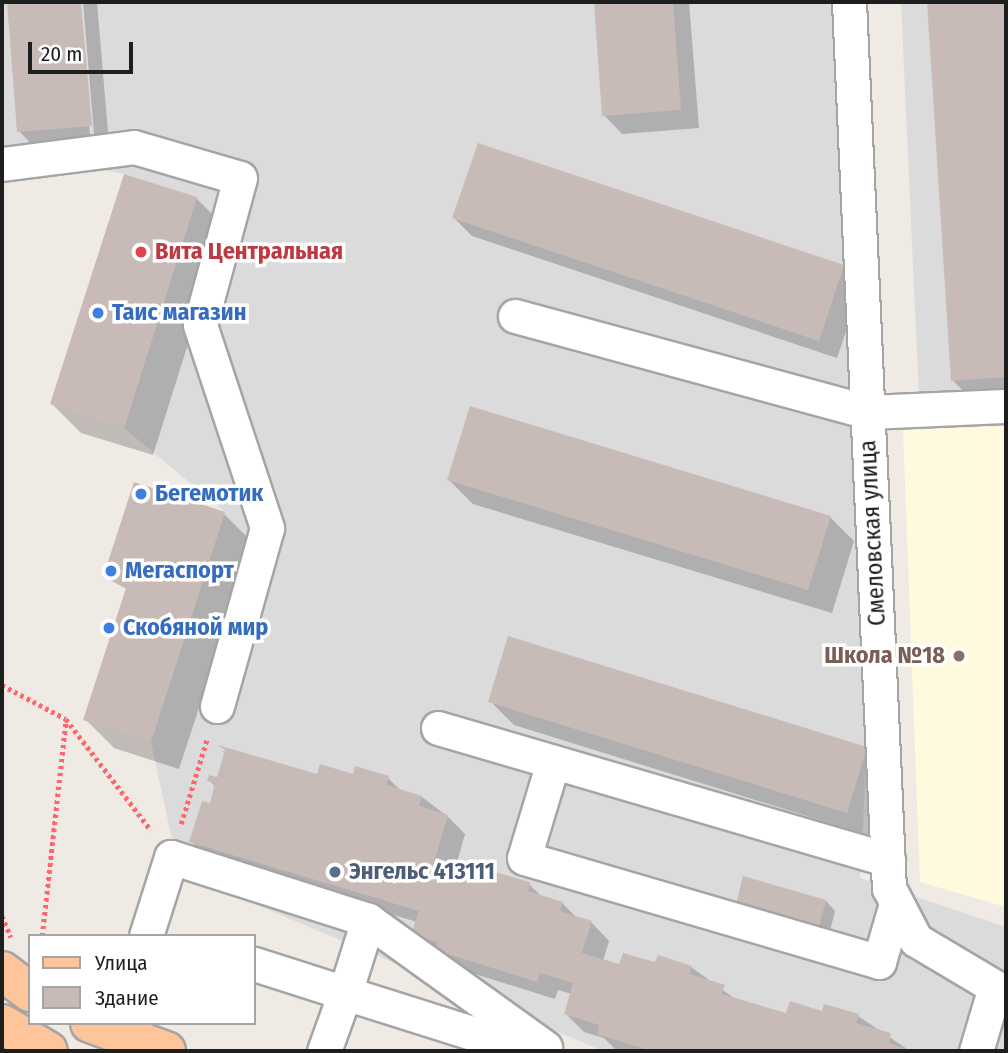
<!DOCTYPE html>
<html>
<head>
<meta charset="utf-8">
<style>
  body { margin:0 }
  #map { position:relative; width:1008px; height:1053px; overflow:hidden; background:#f0eae4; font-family:"Fira Sans Condensed",sans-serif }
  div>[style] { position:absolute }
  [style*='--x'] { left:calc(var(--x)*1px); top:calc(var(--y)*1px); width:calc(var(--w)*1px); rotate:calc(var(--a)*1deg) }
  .residential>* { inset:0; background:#dcdbdb }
  .education>* { inset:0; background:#fffade }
  .shadow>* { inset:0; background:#0003 }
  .building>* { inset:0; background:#c8bbb7 }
  .path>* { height:4.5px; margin-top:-2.25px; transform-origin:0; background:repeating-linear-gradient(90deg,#ff666c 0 3.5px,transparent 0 7px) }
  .roads { filter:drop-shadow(2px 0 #a5a5a5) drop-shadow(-2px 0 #a5a5a5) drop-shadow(0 2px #a5a5a5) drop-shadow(0 -2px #a5a5a5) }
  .minor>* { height:33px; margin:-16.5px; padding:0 16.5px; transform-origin:16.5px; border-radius:16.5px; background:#fff }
  .major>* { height:38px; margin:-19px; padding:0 19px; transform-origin:19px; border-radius:19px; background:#ffc59a }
  .dots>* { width:19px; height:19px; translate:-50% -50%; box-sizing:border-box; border:4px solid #fff; border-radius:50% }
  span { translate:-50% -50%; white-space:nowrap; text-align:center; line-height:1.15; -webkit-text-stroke:7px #fff; paint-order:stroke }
  .health-label { font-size:24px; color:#be3a42; font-weight:700 }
  .left { translate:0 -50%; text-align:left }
  .shop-label { font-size:24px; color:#366cbe; font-weight:700 }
  .street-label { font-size:24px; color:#1e1e1e }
  .education-label { font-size:24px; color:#785e54; font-weight:700 }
  .right { translate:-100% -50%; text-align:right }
  .service-label { font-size:24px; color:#4e5e75; font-weight:700 }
  .frame { position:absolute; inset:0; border:4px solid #1e1e1e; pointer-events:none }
  .legend { position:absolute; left:28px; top:934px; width:228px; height:91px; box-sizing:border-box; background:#fff; border:2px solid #a5a5a5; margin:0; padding:9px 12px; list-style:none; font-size:21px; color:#1e1e1e }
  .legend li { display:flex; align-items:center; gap:14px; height:35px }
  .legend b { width:35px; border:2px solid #a5a5a5 }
  .scale { position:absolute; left:28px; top:42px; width:105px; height:32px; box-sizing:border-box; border:4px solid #1e1e1e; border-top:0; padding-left:9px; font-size:21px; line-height:24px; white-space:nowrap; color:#1e1e1e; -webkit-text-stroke:5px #fff; paint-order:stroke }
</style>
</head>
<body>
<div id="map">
  <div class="residential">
    <div style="clip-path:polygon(2px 2px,831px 2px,867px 747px,860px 878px,1006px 927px,1006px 1051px,603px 1051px,179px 872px,151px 742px,225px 512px,124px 428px,197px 197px,123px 174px,2px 150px)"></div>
    <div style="clip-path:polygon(901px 2px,1006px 2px,1006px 395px,919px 398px)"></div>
  </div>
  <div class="education">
    <div style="clip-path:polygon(1006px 426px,1006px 907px,920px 882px,903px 430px)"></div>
  </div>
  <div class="shadow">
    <div style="clip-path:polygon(8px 2px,79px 2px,90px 135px,94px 134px,83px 2px,97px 2px,109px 144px,37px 150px,19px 131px)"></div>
    <div style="clip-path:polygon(595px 2px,689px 2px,699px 128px,622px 134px,604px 115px)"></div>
    <div style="clip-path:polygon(928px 2px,1006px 2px,1006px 396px,971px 398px,952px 380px)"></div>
    <div style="clip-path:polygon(479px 145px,843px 267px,862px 285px,837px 358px,472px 236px,454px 218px)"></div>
    <div style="clip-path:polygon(196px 198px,225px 227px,153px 455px,81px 433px,52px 404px)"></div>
    <div style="clip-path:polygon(449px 480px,830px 517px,854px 541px,832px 613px,473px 504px)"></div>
    <div style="clip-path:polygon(224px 514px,253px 543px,179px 769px,114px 748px,85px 719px,128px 590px,105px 577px)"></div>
    <div style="clip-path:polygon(490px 701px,866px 749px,871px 836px,514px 725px)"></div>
    <div style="clip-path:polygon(222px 751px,318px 776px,388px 778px,402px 792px,422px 797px,447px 816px,465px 834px,452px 880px,529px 884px,542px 897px,562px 903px,577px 918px,591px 922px,609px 941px,603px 961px,620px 967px,691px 967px,738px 1001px,787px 1016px,858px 1016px,910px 1051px,617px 1051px,604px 1038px,584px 1032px,566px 1014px,572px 994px,558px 990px,555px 999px,456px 968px,413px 934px,417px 922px,209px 859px,191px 841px,211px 805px,216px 787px,209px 780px,218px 780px,226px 755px)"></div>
    <div style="clip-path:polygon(826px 901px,835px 911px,829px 935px,747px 913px)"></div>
  </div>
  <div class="building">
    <div style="clip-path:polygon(7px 2px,81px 2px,92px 126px,17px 132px)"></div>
    <div style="clip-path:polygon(594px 2px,673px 2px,681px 110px,602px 116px)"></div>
    <div style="clip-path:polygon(927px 2px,1006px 2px,1006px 377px,951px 381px)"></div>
    <div style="clip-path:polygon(478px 143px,844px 265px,819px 341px,452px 218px)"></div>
    <div style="clip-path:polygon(124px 174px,197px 197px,124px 428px,50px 404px)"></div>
    <div style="clip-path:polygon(470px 406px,831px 516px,808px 590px,447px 480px)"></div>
    <div style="clip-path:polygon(134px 482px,225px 512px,151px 742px,83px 720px,127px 585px,103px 577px)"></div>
    <div style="clip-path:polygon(508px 636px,867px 747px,847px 813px,488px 702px)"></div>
    <div style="clip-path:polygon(218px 745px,317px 774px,320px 764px,353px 774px,355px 766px,389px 776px,387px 785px,422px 796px,419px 806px,448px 815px,431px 872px,458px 880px,461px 870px,493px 879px,495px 872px,530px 882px,528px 891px,563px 902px,560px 911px,592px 921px,582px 953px,619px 964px,623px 953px,655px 962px,658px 955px,692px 966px,689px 974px,725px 985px,722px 994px,786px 1013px,790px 1001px,822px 1011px,824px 1004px,859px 1014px,856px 1023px,891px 1033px,889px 1043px,913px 1051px,652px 1051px,597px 1034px,599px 1025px,564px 1014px,573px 983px,540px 973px,537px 982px,435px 950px,438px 942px,411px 934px,419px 911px,189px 842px,202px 801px,210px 803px,215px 783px,207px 781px,209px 775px,217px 777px,225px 750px)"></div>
    <div style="clip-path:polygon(743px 876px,826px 900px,819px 927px,736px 904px)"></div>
  </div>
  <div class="path">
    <div style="--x:2;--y:685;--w:72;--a:28"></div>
    <div style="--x:66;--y:719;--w:140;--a:52.6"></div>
    <div style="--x:181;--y:824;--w:89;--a:-73"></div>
    <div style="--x:2;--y:916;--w:23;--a:67"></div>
    <div style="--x:42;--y:936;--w:218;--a:-83.7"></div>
  </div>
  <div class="roads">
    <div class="minor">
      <div style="--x:849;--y:2;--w:887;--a:87.42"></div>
      <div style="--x:889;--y:888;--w:59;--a:62.6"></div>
      <div style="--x:916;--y:940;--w:92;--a:30.7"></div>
      <div style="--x:995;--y:987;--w:67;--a:106.5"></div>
      <div style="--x:2;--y:164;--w:133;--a:-7.3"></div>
      <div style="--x:134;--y:147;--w:110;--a:16.3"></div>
      <div style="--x:240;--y:178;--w:152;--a:105.2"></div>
      <div style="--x:200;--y:325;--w:214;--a:71.7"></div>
      <div style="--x:267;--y:528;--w:185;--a:105.7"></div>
      <div style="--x:515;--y:316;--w:366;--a:15.2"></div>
      <div style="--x:868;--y:412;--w:138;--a:-2.5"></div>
      <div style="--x:438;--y:728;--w:469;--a:16.3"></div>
      <div style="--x:553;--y:762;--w:100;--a:106.8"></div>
      <div style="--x:524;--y:858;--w:370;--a:16.3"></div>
      <div style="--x:879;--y:962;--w:57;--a:-73.8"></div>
      <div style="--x:368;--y:920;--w:218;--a:35.7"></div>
      <div style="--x:146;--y:936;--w:83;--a:-72.4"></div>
      <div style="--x:171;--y:857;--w:207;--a:17.7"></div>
      <div style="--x:368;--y:920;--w:77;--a:107.5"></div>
      <div style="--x:345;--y:993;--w:96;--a:-162.3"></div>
      <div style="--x:324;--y:1051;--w:62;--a:-70.1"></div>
      <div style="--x:345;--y:993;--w:193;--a:17.5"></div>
    </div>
    <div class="major">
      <div style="--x:2;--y:971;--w:35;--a:37"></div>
      <div style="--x:90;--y:1023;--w:81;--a:20.2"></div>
      <div style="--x:2;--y:1024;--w:53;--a:30.4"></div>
    </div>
  </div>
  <div class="dots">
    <div style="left:141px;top:252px;background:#e0444e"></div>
    <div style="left:98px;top:313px;background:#3f7fe0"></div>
    <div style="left:141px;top:494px;background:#3f7fe0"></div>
    <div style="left:111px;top:571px;background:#3f7fe0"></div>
    <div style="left:109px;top:628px;background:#3f7fe0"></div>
    <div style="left:959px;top:656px;background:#8d6e63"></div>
    <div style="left:335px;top:872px;background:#5c6f8a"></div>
  </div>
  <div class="health-label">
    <span class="left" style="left:155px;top:252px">Вита Центральная</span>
  </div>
  <div class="shop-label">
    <span class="left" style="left:112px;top:313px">Таис магазин</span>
    <span class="left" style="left:155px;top:494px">Бегемотик</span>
    <span class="left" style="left:125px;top:571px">Мегаспорт</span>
    <span class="left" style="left:123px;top:628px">Скобяной мир</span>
  </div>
  <div class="street-label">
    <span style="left:873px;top:533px;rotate:-93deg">Смеловская улица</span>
  </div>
  <div class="education-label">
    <span class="right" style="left:945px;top:656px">Школа №18</span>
  </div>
  <div class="service-label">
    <span class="left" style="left:349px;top:872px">Энгельс 413111</span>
  </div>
  <div class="frame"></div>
  <ul class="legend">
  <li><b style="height:9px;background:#ffc59a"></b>Улица</li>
  <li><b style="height:19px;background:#c8bbb7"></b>Здание</li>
  </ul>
  <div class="scale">20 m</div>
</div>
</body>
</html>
